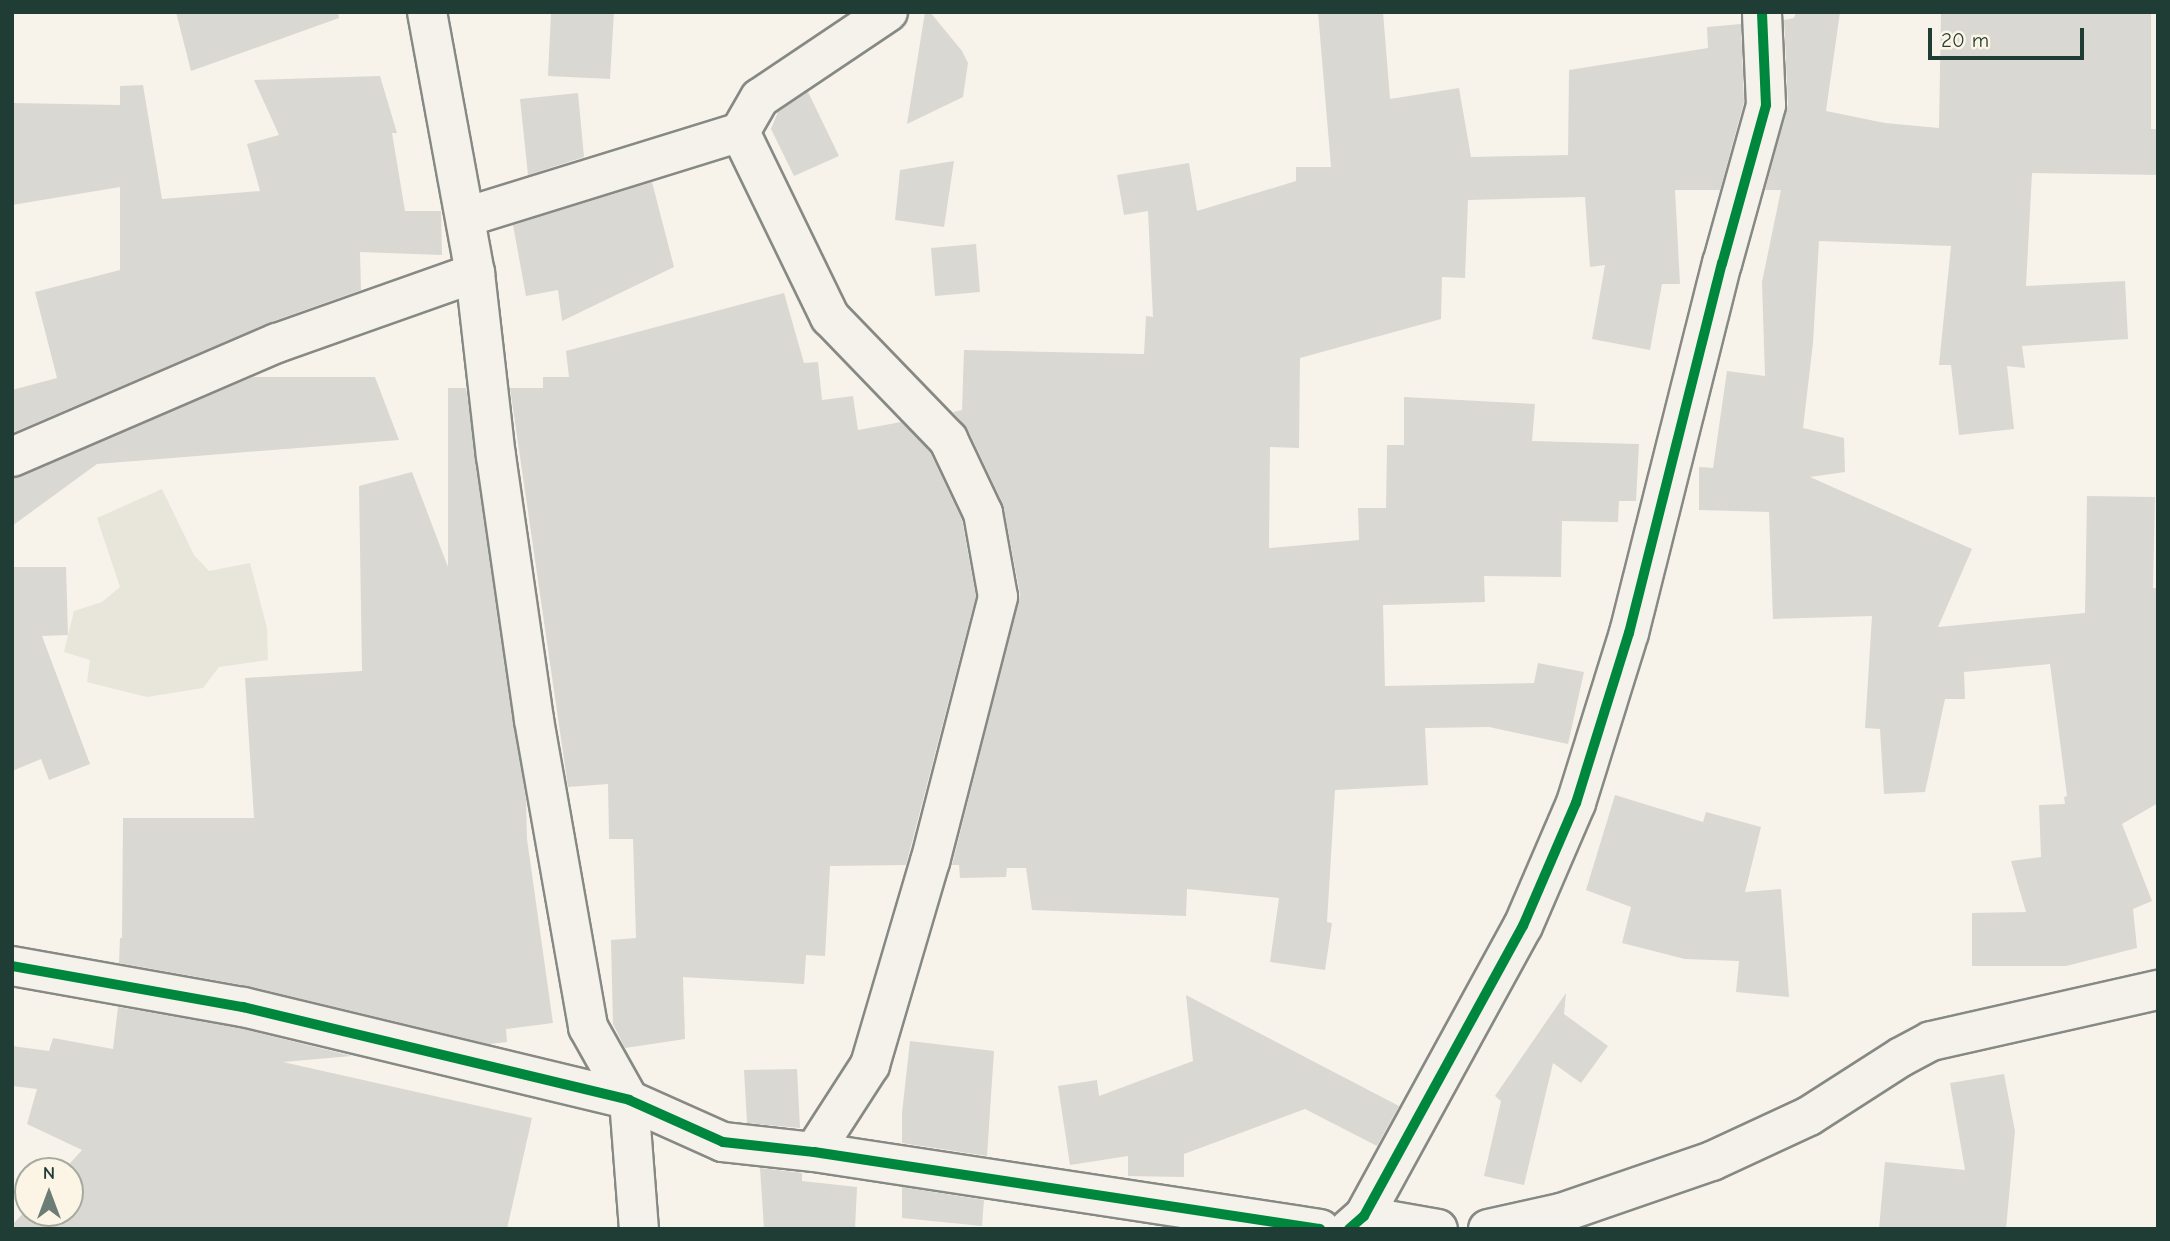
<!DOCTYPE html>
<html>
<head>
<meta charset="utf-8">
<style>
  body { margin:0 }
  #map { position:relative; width:2170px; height:1241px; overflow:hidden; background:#f7f3ea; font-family:"Comic Neue",sans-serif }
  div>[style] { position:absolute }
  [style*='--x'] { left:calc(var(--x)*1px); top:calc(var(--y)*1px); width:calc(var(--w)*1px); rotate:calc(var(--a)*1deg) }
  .green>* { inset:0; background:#e8e5da }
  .building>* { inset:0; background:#dad8d2 }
  .roads { filter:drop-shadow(2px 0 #868984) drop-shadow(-2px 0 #868984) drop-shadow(0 2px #868984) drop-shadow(0 -2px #868984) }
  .minor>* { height:38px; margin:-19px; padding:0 19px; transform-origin:19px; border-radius:19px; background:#f5f2ec }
  .cycleway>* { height:10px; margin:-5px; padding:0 5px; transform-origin:5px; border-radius:5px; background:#00873e }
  span { translate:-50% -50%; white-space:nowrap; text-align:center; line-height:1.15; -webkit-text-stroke:6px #fcf5e5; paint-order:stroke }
  .frame { position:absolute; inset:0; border:14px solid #1f3d34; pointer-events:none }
  .north { position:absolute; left:14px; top:1157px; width:70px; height:70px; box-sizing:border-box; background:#fcf5e5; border:2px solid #a4ab9e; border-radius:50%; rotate:0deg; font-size:19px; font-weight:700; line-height:28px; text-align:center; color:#1f3d34 }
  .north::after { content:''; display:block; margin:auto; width:24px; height:32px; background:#6b7d74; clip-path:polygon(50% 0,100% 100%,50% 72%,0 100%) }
  .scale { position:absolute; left:1928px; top:28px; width:156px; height:32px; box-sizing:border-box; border:4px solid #1f3d34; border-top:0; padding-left:9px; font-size:21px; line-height:24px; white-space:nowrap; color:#1f3d34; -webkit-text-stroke:5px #fcf5e5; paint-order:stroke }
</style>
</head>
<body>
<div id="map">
  <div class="green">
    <div style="clip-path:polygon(162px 489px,194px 555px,209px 571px,250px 563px,267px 628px,268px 660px,219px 667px,203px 688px,147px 697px,87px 682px,90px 660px,64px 652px,74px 611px,102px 602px,120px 587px,97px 518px)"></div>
  </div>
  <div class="building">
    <div style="clip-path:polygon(176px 12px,338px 12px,339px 18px,191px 71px)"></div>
    <div style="clip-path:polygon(551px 12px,614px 12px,610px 79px,548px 76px)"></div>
    <div style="clip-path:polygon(925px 12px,930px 12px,962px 51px,968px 63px,963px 97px,907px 124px)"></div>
    <div style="clip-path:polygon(1318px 12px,1383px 12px,1390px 99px,1459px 88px,1471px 157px,1568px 155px,1569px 70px,1708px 48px,1707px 27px,1741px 24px,1744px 102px,1720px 190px,1675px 190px,1680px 284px,1662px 284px,1650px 350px,1592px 339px,1605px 265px,1590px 267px,1585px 197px,1468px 200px,1465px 278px,1442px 277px,1441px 319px,1300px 358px,1299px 448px,1270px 447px,1269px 548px,1359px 540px,1358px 508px,1386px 508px,1387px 445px,1404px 445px,1404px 397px,1535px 404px,1532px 441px,1639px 444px,1636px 501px,1619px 501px,1618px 522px,1562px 521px,1561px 577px,1484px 576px,1485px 602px,1383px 605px,1385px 686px,1534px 683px,1538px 663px,1584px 672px,1568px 744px,1489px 727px,1425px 728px,1428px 785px,1335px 790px,1327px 922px,1332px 923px,1325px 970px,1270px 962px,1279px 898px,1187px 889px,1186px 916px,1032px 910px,1026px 868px,1007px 868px,1006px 877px,960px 878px,959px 865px,952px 865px,1020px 594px,1003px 504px,968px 430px,953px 412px,962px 410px,964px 350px,1144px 354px,1146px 316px,1153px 317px,1148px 211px,1124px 215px,1117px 175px,1189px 163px,1197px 211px,1296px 181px,1296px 167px,1331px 167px)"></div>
    <div style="clip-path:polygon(1796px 12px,1840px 12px,1826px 111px,1885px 123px,1939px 128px,1941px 12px,2151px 12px,2151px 129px,2158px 129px,2158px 175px,2032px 173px,2026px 286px,2125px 281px,2128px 339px,2022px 346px,2025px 368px,2007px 366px,2014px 429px,1959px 435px,1951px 365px,1939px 365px,1951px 246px,1819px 241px,1813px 343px,1803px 428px,1844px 438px,1845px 472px,1810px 477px,1972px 549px,1938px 627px,2085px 613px,2087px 496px,2155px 497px,2153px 588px,2158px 588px,2158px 803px,2122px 824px,2152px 901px,2133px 909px,2137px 948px,2066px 966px,1972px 966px,1972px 913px,2026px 912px,2011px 861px,2041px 857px,2039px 805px,2065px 804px,2064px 797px,2067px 796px,2050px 664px,1964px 672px,1965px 699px,1945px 699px,1925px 792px,1884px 794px,1880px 729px,1865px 728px,1872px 616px,1773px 619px,1769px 512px,1699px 510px,1699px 467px,1713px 468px,1727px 371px,1765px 376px,1762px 282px,1781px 190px,1765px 190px,1788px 104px,1784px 20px,1794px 18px)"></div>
    <div style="clip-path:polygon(380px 76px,397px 133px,392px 133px,405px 211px,441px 211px,442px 255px,360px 252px,361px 290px,268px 323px,12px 433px,12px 390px,57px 378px,35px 292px,120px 270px,120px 187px,12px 205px,12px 103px,120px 105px,120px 86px,143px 85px,162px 199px,260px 191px,247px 144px,279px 135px,254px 80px)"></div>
    <div style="clip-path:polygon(808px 92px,839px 156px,794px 176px,771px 129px,778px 112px)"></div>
    <div style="clip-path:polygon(578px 93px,584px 157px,528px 175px,520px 99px)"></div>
    <div style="clip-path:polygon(954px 161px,944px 227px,895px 220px,900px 170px)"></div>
    <div style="clip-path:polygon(652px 182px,674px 267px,562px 321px,558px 290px,526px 296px,513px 225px)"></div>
    <div style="clip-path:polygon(976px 244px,980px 292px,935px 296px,931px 248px)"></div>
    <div style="clip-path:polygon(784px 293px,804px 363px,818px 362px,822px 400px,853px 396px,858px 430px,901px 422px,930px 452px,962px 520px,976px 596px,906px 865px,830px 866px,825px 956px,806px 955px,804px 984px,683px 977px,685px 1039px,625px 1048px,613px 1024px,611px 940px,636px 938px,633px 839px,609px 839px,608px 784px,568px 787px,510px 388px,543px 388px,543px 377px,569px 377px,566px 351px)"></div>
    <div style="clip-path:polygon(253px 377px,375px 377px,399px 440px,97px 464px,12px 526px,12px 478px)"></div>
    <div style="clip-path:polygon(448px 388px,466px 388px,526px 800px,527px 839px,553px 1023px,506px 1029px,507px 1042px,489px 1044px,248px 986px,119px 963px,120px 938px,122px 938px,123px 818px,254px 818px,245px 678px,362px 671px,359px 486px,412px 472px,448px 567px)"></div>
    <div style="clip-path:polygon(12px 567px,66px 567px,68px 635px,42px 636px,90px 764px,49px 780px,41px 759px,12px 771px)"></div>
    <div style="clip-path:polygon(1615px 795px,1703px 822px,1706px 812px,1761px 827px,1745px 892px,1781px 889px,1789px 997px,1736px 992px,1739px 961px,1685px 959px,1622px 943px,1631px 907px,1586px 890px)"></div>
    <div style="clip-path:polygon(1566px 993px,1564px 1014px,1608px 1046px,1581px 1083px,1553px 1063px,1524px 1185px,1484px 1176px,1501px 1101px,1495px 1096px)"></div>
    <div style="clip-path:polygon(1186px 995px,1399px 1106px,1377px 1146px,1305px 1109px,1184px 1154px,1184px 1177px,1128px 1176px,1128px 1156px,1070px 1165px,1058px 1086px,1097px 1080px,1099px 1096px,1193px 1061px)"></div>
    <div style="clip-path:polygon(118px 1007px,239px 1028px,352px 1056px,283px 1062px,532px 1118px,507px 1229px,12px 1229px,12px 1225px,28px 1208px,28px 1213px,70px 1213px,70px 1171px,63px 1171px,82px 1150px,27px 1124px,37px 1089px,12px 1086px,12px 1046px,49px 1051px,53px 1038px,113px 1049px)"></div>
    <div style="clip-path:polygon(910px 1041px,994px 1051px,987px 1156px,902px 1143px,902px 1113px)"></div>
    <div style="clip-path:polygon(797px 1069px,800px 1128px,747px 1123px,744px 1070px)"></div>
    <div style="clip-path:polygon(2004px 1074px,2015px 1131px,2006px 1229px,1879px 1229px,1885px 1162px,1965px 1170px,1950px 1083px)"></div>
    <div style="clip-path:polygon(760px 1168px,802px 1173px,802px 1181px,857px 1187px,855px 1229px,764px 1229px)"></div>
    <div style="clip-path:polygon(902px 1187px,984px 1200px,982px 1226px,902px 1218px)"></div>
  </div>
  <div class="roads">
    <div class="minor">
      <div style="--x:427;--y:12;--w:265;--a:79.6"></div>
      <div style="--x:475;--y:273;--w:184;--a:83.5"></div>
      <div style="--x:496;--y:456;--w:267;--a:81.8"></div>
      <div style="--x:534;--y:720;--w:312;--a:80"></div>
      <div style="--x:588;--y:1027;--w:84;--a:60.7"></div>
      <div style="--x:629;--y:1100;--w:129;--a:85.6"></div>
      <div style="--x:740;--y:132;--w:206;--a:64.1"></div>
      <div style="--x:830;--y:317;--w:170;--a:46"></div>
      <div style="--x:948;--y:439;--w:82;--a:64.7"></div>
      <div style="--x:983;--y:513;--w:85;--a:79.9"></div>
      <div style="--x:998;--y:597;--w:273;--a:104.4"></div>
      <div style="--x:930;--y:861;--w:213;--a:106.4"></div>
      <div style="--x:870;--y:1065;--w:103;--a:122.8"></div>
      <div style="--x:466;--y:217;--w:287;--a:-17.2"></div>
      <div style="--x:740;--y:132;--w:39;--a:-60"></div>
      <div style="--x:760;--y:98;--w:154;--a:-33.9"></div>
      <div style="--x:12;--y:457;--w:288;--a:-23.3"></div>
      <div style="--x:277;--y:343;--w:210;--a:-19.5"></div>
      <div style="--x:12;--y:966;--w:235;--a:10.1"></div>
      <div style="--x:243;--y:1007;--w:397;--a:13.5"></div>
      <div style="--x:629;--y:1100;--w:103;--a:24.1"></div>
      <div style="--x:723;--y:1142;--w:92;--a:6.3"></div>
      <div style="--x:814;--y:1152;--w:512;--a:8.65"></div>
      <div style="--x:1364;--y:1216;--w:75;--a:10"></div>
      <div style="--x:1349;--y:1229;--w:20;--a:-41"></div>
      <div style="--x:1364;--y:1216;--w:331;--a:-61.3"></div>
      <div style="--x:1523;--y:926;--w:134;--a:-66.7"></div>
      <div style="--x:1576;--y:803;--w:178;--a:-72.7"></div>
      <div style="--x:1629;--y:633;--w:381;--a:-75.9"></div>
      <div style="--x:1722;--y:264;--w:165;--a:-74.5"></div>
      <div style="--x:1766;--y:105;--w:93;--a:-92.5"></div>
      <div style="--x:1488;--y:1229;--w:75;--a:-12.4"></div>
      <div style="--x:1561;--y:1213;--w:160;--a:-19"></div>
      <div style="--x:1712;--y:1161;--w:107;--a:-24.9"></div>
      <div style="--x:1809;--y:1116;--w:109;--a:-32.7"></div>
      <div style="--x:1901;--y:1057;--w:34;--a:-28"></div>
      <div style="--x:1931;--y:1041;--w:233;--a:-12.7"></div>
    </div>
  </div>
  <div class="cycleway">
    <div style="--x:12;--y:966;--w:235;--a:10.1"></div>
    <div style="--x:243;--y:1007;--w:397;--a:13.5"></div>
    <div style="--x:629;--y:1100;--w:103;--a:24.1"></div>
    <div style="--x:723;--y:1142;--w:92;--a:6.3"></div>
    <div style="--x:814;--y:1152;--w:512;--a:8.65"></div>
    <div style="--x:1349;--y:1229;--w:20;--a:-41"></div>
    <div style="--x:1364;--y:1216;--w:331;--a:-61.3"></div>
    <div style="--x:1523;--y:926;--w:134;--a:-66.7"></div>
    <div style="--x:1576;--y:803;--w:178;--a:-72.7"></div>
    <div style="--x:1629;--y:633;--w:381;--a:-75.9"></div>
    <div style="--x:1722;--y:264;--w:165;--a:-74.5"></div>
    <div style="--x:1766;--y:105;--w:93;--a:-92.5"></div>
  </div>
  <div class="frame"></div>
  <div class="north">N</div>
  <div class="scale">20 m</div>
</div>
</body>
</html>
